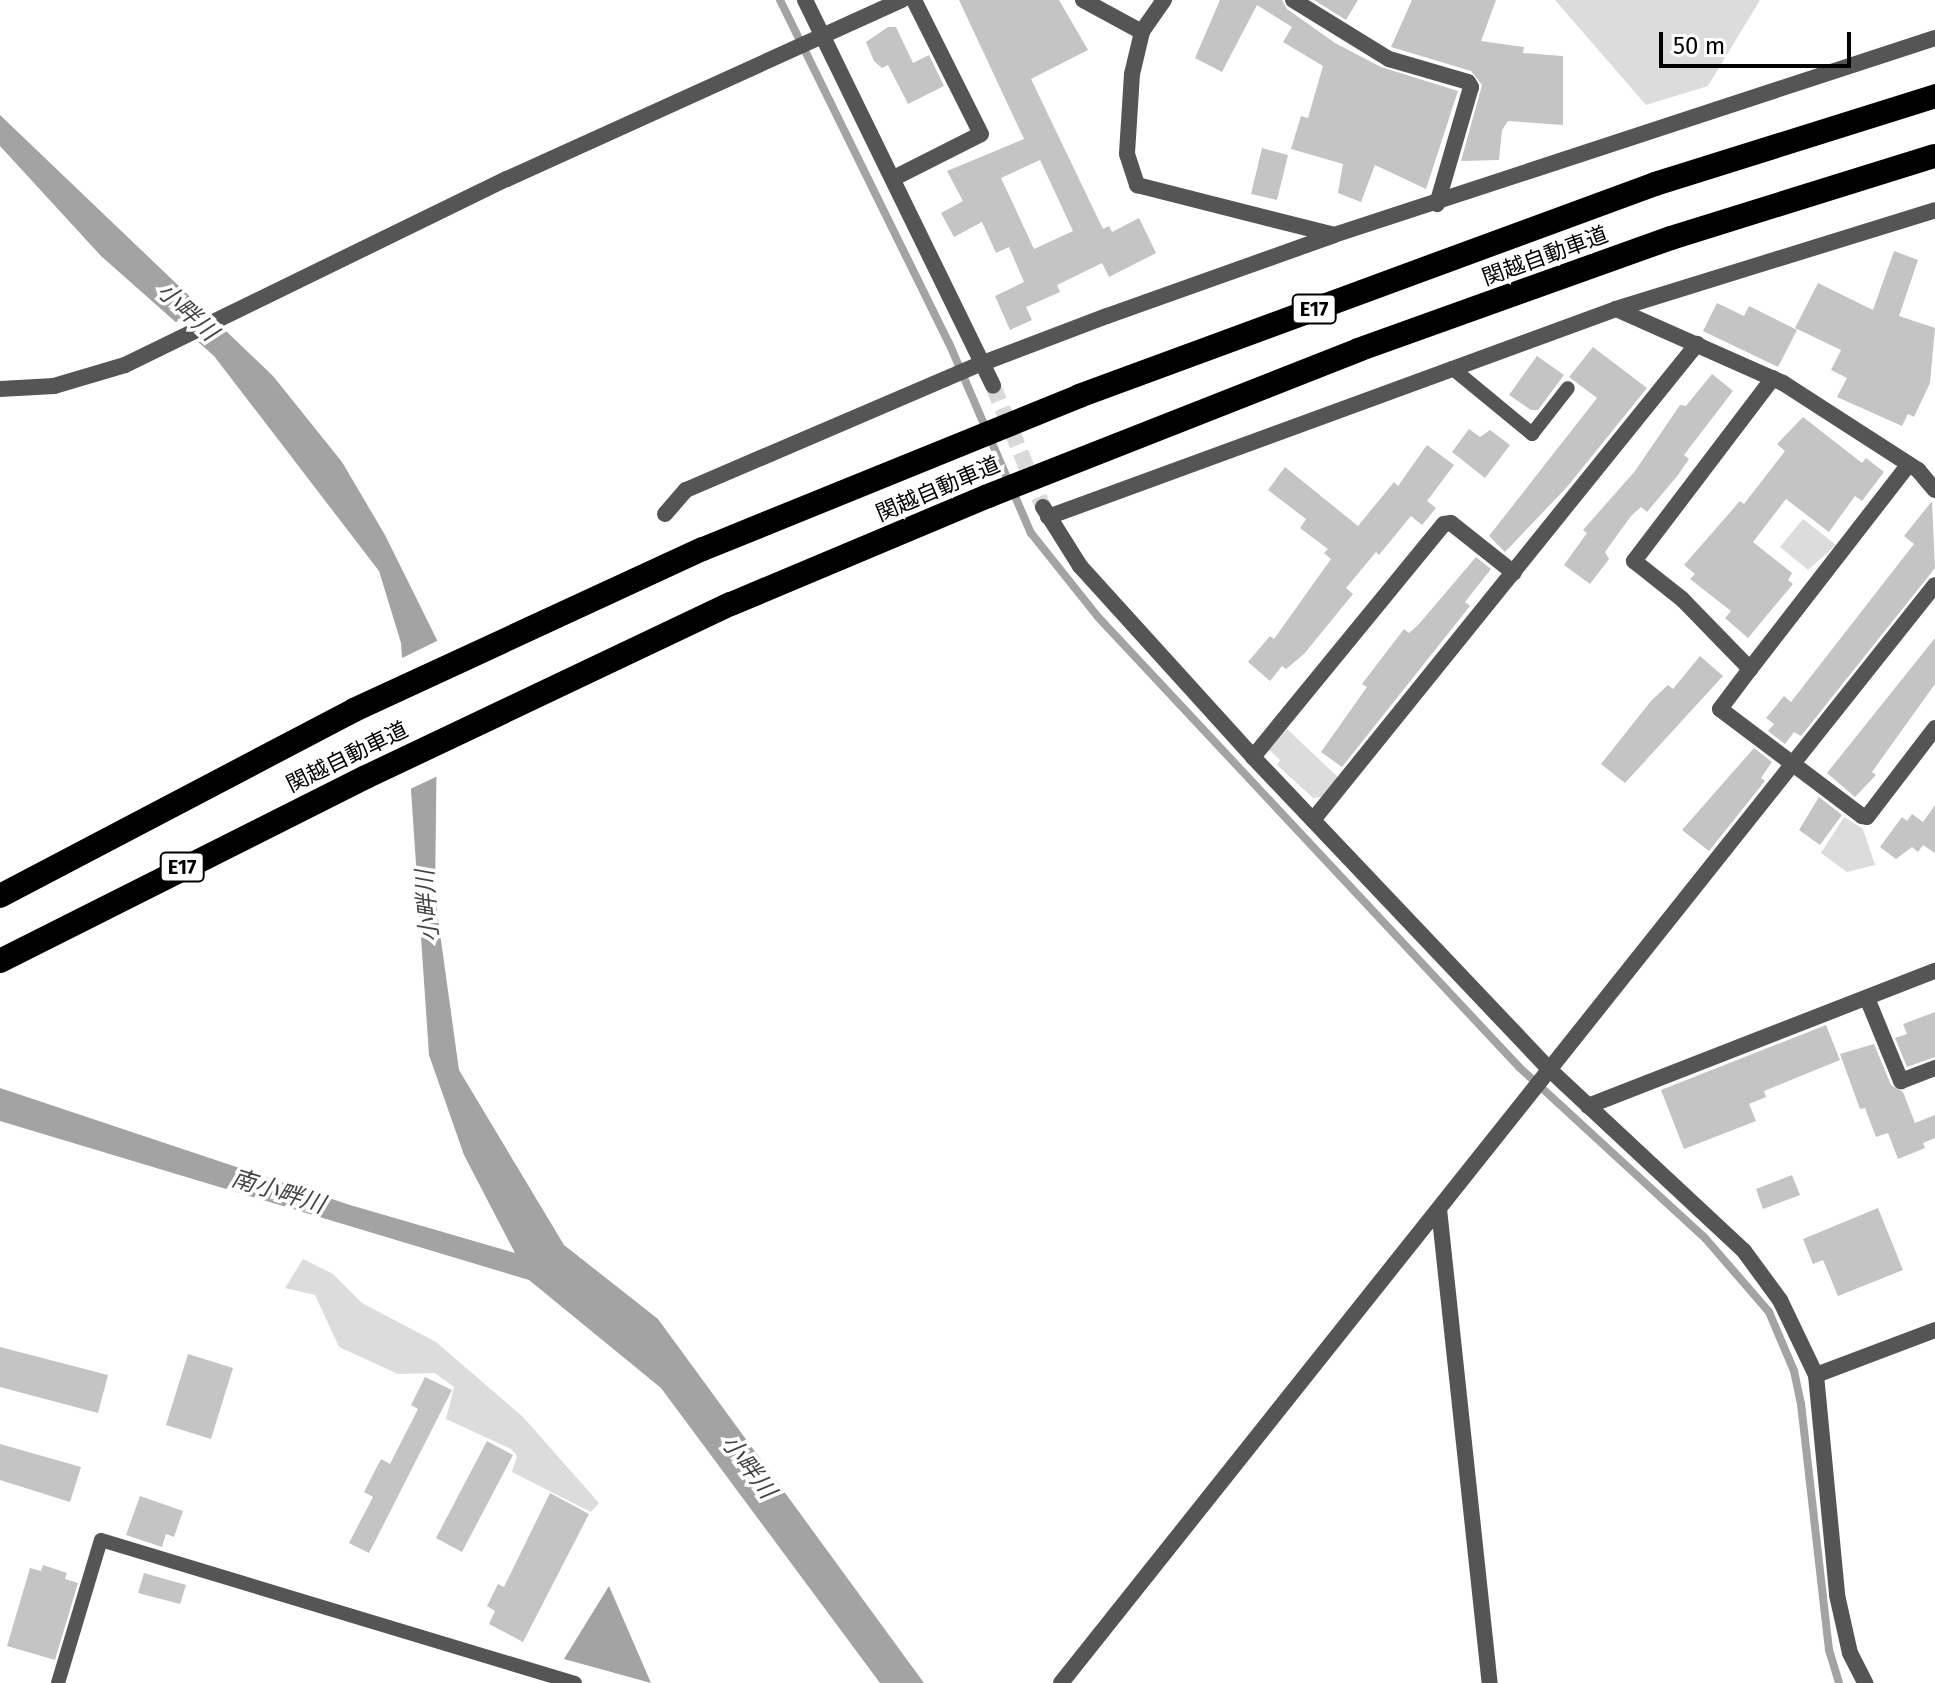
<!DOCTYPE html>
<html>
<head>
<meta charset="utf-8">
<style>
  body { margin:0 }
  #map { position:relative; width:1935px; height:1683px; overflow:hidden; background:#fff; font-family:"Fira Sans","Noto Sans JP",sans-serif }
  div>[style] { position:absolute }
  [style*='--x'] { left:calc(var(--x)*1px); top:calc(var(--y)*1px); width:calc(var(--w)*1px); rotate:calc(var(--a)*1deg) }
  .green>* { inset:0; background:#dcdcdc }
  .water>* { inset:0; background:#a3a3a3 }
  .pier>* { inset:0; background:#fff }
  .stream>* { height:8px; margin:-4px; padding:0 4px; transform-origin:4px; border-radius:4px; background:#a3a3a3 }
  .building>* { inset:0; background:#c4c4c4 }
  .tertiary-tunnel>* { height:16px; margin-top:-8px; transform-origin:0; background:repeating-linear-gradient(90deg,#d9d9d9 0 16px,transparent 0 24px) }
  .service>* { height:14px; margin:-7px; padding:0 7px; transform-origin:7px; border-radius:7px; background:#555 }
  .minor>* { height:16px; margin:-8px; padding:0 8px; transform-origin:8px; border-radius:8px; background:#555 }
  .tertiary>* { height:16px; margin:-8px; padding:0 8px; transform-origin:8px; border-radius:8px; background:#555 }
  .motorway>* { height:24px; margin:-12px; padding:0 12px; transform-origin:12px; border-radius:12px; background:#000 }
  span { translate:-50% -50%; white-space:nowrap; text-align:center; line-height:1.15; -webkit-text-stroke:7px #fff; paint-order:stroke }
  .shield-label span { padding:2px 6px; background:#fff; border:2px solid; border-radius:6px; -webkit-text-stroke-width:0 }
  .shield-label { font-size:20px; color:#000; font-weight:700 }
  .street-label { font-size:22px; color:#000 }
  .water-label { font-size:24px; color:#444; font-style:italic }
  .scale { position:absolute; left:1659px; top:32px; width:192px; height:36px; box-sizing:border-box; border:4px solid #000; border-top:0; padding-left:10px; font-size:24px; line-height:28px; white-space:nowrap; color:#000; -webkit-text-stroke:6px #fff; paint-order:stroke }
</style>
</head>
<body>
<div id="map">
  <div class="green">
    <div style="clip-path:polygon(1555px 0,1760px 0,1708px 86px,1646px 105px)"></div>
    <div style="clip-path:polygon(1803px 519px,1836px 545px,1808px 570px,1780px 547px)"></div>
    <div style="clip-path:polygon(1287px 729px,1340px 779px,1323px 797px,1313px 798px,1277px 765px,1280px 760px,1268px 749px)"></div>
    <div style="clip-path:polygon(1844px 817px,1863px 829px,1875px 865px,1847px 872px,1821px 853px)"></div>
    <div style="clip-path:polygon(303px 1259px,333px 1274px,362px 1303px,436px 1342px,523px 1417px,599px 1503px,591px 1512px,512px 1472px,517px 1456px,511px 1449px,446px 1419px,454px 1387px,435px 1373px,398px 1374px,339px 1347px,315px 1295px,285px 1288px)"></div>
  </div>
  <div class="water">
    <div style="clip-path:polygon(0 115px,273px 376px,342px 462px,385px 535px,438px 642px,435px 897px,459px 1070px,564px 1245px,658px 1319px,924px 1683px,880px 1683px,661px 1388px,529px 1280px,0 1121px,0 1088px,350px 1205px,515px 1253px,464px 1155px,429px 1055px,401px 643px,379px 571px,214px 356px,101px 256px,0 146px)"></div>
    <div style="clip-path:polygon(609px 1586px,651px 1683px,564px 1659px)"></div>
  </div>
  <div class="pier">
    <div style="clip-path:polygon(210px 306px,231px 327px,195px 344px,172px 324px)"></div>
    <div style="clip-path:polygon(441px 639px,440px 775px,406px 791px,398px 660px)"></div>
  </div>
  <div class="stream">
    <div style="--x:780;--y:0;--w:382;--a:63.8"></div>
    <div style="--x:949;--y:343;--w:207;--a:66.7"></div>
    <div style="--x:1031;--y:533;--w:107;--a:51.4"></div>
    <div style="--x:1098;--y:617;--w:616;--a:46.91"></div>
    <div style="--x:1519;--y:1067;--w:253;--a:42.6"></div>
    <div style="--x:1705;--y:1238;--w:98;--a:49.1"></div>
    <div style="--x:1769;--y:1312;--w:64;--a:67"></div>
    <div style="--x:1794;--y:1371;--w:34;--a:78"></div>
    <div style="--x:1801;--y:1404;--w:248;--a:83.5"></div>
    <div style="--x:1829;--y:1650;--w:34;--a:73"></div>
  </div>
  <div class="building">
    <div style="clip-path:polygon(evenodd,959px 0,1059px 0,1088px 50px,1031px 79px,1103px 229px,1109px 226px,1112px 232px,1139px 218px,1156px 253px,1109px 277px,1102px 263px,1057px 285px,1060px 292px,1026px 307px,1032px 320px,1010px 330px,995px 296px,1024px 282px,1009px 247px,996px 253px,982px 222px,954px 237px,941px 213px,963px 201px,947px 171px,1024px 139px,959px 0,1040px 160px,1073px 231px,1034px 249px,1001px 178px,1040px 160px)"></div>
    <div style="clip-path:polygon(1220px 0,1282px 0,1287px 9px,1335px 43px,1381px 67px,1458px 91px,1426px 189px,1375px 165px,1361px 202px,1338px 193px,1343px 164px,1291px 149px,1301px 116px,1308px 118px,1323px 66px,1283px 42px,1292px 27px,1257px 5px,1222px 72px,1195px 58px)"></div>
    <div style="clip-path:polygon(1314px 0,1358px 0,1346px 20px)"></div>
    <div style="clip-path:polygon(1412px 0,1496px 0,1481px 41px,1524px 47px,1523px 53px,1563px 56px,1563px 125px,1508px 121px,1502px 130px,1499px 160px,1461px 161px,1482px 85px,1471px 71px,1391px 47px)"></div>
    <div style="clip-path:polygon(888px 27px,896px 27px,913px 63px,929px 55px,944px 86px,908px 104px,888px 65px,882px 68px,874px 61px,866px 42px)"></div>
    <div style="clip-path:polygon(1262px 148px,1288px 155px,1277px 200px,1251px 194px)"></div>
    <div style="clip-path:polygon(1894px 251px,1918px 260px,1899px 316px,1935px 328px,1930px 383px,1914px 417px,1908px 414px,1902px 426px,1837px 397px,1847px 378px,1831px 370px,1841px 350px,1795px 328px,1818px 283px,1873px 310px)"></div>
    <div style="clip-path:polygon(1717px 303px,1744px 316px,1749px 306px,1797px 330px,1778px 367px,1703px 331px)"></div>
    <div style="clip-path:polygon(1593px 347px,1647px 388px,1567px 487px,1505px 552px,1489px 536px,1597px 398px,1569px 377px)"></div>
    <div style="clip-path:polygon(1537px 356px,1564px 375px,1538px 410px,1531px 410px,1509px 395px)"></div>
    <div style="clip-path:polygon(1712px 374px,1733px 391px,1684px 455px,1689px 459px,1678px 475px,1647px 512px,1641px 507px,1631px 516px,1605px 552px,1609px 559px,1590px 584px,1564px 565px,1587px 533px,1583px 530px,1635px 471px,1680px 405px,1686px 406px)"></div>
    <div style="clip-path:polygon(1803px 417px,1862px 463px,1866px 458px,1884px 472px,1862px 501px,1855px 496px,1829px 532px,1786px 499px,1753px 542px,1792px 573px,1788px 580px,1793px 584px,1748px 638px,1725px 618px,1731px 611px,1690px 579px,1695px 574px,1684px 565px,1740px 501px,1744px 504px,1785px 451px,1777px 444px)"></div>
    <div style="clip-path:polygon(1469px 429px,1480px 437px,1490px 430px,1510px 445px,1485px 478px,1452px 452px)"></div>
    <div style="clip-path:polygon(1427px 445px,1454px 465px,1427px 501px,1436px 508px,1422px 525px,1411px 516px,1379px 555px,1376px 552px,1346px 588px,1353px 594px,1304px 654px,1286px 669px,1282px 666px,1270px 681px,1248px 662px,1270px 636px,1274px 639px,1331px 559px,1324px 553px,1328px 549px,1300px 528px,1306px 519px,1268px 490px,1285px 467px,1358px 526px,1394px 482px,1398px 486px)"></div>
    <div style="clip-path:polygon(1932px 501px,1935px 568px,1801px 736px,1794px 732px,1785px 744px,1768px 731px,1774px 724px,1766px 718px,1784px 696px,1791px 702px,1914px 544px,1904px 536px)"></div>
    <div style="clip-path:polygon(1476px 557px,1491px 569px,1465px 602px,1470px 606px,1342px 767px,1321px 752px,1367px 687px,1362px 684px,1404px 629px,1409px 633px,1419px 624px)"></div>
    <div style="clip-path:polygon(1935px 638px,1935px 684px,1872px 772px,1876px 775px,1855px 797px,1827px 773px)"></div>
    <div style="clip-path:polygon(1700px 656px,1723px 676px,1625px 783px,1601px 764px,1651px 701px,1668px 685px,1673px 689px)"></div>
    <div style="clip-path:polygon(1754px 748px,1772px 762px,1761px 778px,1765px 781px,1709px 851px,1682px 830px)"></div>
    <div style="clip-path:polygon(1819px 797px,1842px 815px,1820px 845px,1799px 830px)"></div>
    <div style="clip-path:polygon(1935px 805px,1935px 853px,1923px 845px,1918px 852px,1912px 847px,1896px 859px,1880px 847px,1902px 817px,1907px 821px,1912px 814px,1923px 822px)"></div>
    <div style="clip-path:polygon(1935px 1012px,1935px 1057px,1907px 1067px,1895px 1038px,1907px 1034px,1903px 1024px)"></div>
    <div style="clip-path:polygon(1826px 1025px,1840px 1060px,1764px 1091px,1766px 1097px,1749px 1104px,1756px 1121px,1684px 1149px,1661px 1090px)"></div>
    <div style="clip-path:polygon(1874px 1044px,1891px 1085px,1903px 1092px,1915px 1123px,1935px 1115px,1935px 1138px,1923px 1143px,1925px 1148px,1898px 1159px,1888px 1133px,1876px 1137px,1865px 1108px,1860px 1109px,1840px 1054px)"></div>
    <div style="clip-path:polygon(1792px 1175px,1800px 1195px,1763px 1209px,1756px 1189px)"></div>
    <div style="clip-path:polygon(1878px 1208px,1903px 1270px,1838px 1296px,1823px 1260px,1813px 1264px,1803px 1239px)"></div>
    <div style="clip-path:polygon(0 1347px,108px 1375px,98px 1413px,0 1387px)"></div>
    <div style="clip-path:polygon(188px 1354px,233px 1368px,211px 1439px,166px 1425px)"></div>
    <div style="clip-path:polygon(425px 1377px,452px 1390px,369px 1553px,349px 1543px,373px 1497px,364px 1492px,381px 1459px,390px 1464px,418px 1409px,411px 1405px)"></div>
    <div style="clip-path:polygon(487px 1441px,513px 1455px,462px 1552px,436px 1538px)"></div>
    <div style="clip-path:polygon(0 1444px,81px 1467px,70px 1502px,0 1480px)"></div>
    <div style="clip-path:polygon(550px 1493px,589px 1514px,523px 1642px,489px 1624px,495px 1611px,487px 1606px,498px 1584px,504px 1587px)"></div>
    <div style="clip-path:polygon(140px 1496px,183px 1511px,174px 1537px,166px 1534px,162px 1547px,126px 1535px)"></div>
    <div style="clip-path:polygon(43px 1565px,67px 1573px,65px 1579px,78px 1583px,55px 1660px,7px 1646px,30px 1568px,41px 1571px)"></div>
    <div style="clip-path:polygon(144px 1573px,186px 1585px,180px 1604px,138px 1593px)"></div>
  </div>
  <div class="tertiary-tunnel">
    <div style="--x:993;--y:386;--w:131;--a:67.5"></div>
  </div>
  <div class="service">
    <div style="--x:1452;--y:368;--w:104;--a:39.5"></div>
    <div style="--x:1532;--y:434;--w:58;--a:-52"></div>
    <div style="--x:58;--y:1683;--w:149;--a:-73.3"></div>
    <div style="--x:101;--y:1540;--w:495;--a:16.8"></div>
  </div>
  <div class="minor">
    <div style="--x:1083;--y:0;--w:67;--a:28.5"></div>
    <div style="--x:1164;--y:0;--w:39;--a:125"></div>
    <div style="--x:1142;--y:32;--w:43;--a:103.4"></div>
    <div style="--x:1132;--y:74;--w:80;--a:93.6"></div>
    <div style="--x:1127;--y:154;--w:33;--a:72"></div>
    <div style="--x:1137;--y:185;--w:203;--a:14.2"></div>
    <div style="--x:1293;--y:0;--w:113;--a:31.6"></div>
    <div style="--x:1389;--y:59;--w:82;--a:16.2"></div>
    <div style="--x:1468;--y:82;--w:6;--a:59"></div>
    <div style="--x:1471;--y:87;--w:122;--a:106.2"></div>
    <div style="--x:894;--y:178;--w:97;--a:-26.8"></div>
    <div style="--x:981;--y:134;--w:150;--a:-116.6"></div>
    <div style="--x:1616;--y:309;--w:183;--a:23.9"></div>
    <div style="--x:1783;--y:383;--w:161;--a:32.8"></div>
    <div style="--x:1918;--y:470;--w:26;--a:50"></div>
    <div style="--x:1773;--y:378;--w:230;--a:127.2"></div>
    <div style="--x:1634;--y:561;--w:61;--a:38.4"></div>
    <div style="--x:1682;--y:599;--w:98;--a:45.8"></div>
    <div style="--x:1750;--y:669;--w:50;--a:126.9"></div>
    <div style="--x:1720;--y:709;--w:178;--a:37"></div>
    <div style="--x:1862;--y:816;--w:5;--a:11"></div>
    <div style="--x:1867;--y:817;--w:112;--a:-52.6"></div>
    <div style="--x:0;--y:389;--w:54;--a:-3.2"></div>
    <div style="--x:54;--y:386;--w:74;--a:-16.5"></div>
    <div style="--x:125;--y:365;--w:425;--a:-26"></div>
    <div style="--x:507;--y:179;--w:434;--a:-24.4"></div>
    <div style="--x:665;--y:514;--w:32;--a:-49"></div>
    <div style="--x:686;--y:490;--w:323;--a:-23.2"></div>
    <div style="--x:983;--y:363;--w:133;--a:-20.8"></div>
    <div style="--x:1107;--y:316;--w:241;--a:-19.6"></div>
    <div style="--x:1334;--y:235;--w:632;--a:-18.15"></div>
    <div style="--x:1048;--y:517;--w:605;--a:-20.11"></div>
    <div style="--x:1616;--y:309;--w:334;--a:-17.2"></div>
    <div style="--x:1750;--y:669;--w:259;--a:-52.2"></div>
    <div style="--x:1253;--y:757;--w:301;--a:-50.7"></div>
    <div style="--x:1444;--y:524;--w:7;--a:-8"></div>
    <div style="--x:1451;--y:523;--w:80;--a:38.4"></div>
    <div style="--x:1313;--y:820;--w:612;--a:-51.11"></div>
    <div style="--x:1867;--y:998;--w:90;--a:67.7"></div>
    <div style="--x:1901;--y:1081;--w:36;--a:-21"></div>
    <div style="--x:1588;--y:1106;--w:372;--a:-21.3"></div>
    <div style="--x:1439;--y:1209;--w:477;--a:83.9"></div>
    <div style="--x:1816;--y:1375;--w:127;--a:-20.7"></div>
    <div style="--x:1061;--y:1683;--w:1403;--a:-51.48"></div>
  </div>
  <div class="tertiary">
    <div style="--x:805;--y:0;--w:429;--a:64"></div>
    <div style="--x:1043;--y:507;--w:70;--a:57.9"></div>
    <div style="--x:1080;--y:566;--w:258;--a:47.8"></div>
    <div style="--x:1253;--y:757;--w:431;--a:46.5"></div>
    <div style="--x:1550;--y:1070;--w:265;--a:43"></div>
    <div style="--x:1744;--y:1251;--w:61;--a:53.7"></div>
    <div style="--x:1780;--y:1300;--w:83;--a:64.4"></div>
    <div style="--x:1816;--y:1375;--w:221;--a:84.5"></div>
    <div style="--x:1837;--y:1595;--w:59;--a:77.4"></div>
    <div style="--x:1850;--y:1653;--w:34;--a:63"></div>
  </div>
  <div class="motorway">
    <div style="--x:0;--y:896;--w:400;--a:-27.7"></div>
    <div style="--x:354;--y:710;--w:384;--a:-24.8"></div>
    <div style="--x:703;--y:549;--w:406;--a:-22.1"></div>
    <div style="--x:1079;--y:396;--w:614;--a:-20.21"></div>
    <div style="--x:1655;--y:184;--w:294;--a:-17.4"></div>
    <div style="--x:0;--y:961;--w:410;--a:-26.7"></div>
    <div style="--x:366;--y:777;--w:404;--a:-25.4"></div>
    <div style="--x:731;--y:604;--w:279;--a:-22.8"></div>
    <div style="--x:988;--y:496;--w:398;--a:-21.5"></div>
    <div style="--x:1358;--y:350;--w:332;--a:-19.7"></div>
    <div style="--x:1671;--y:238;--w:276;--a:-17.3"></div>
  </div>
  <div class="shield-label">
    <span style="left:1314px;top:309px">E17</span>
    <span style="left:182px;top:867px">E17</span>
  </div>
  <div class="street-label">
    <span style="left:1545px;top:256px;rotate:-20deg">関越自動車道</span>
    <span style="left:938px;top:489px;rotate:-23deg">関越自動車道</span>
    <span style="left:347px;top:757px;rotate:-26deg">関越自動車道</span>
  </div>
  <div class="water-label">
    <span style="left:187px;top:312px;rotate:43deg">小畔川</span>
    <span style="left:428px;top:906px;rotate:-94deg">小畔川</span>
    <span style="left:278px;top:1192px;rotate:17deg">南小畔川</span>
    <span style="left:748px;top:1467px;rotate:53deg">小畔川</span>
  </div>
  <div class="scale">50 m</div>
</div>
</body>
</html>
